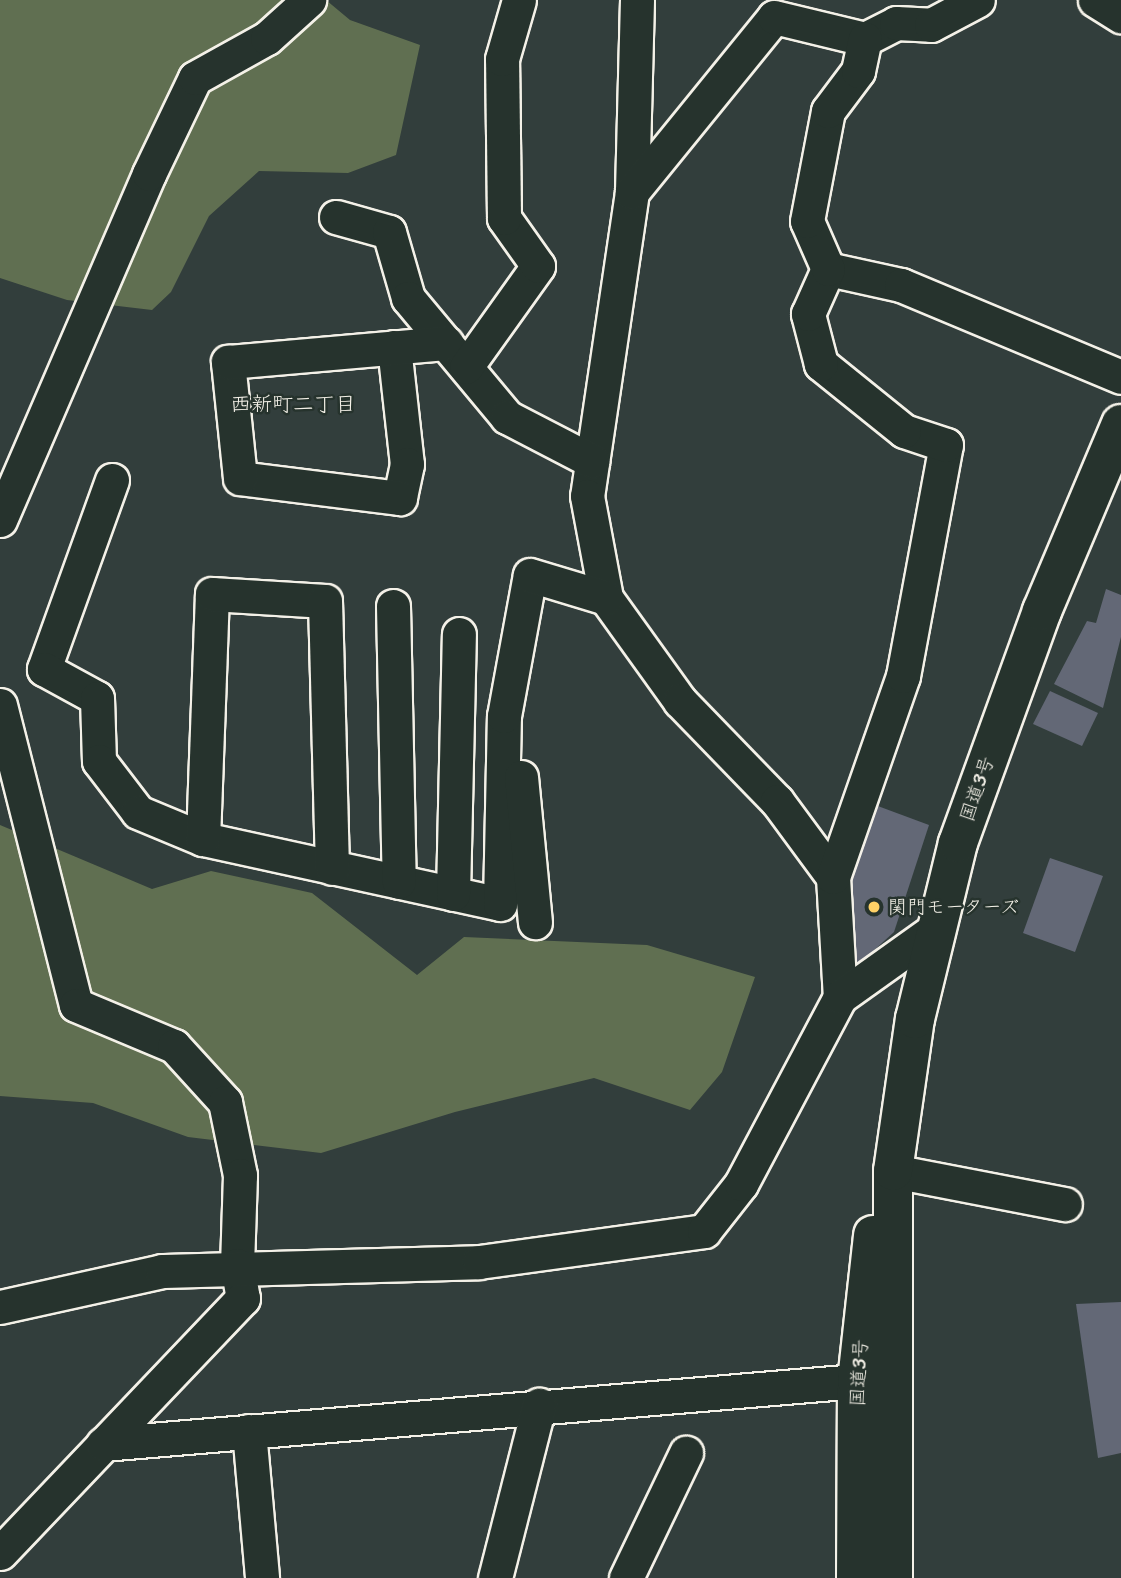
<!DOCTYPE html>
<html>
<head>
<meta charset="utf-8">
<style>
  body { margin:0 }
  #map { position:relative; width:1121px; height:1578px; overflow:hidden; background:#323e3c; font-family:Sriracha,"Klee One",sans-serif }
  div>[style] { position:absolute }
  [style*='--x'] { left:calc(var(--x)*1px); top:calc(var(--y)*1px); width:calc(var(--w)*1px); rotate:calc(var(--a)*1deg) }
  .green>* { inset:0; background:#606f51 }
  .building>* { inset:0; background:#636876 }
  .roads { filter:drop-shadow(2px 0 #f4f1e8) drop-shadow(-2px 0 #f4f1e8) drop-shadow(0 2px #f4f1e8) drop-shadow(0 -2px #f4f1e8) }
  .minor>* { height:33px; margin:-16.5px; padding:0 16.5px; transform-origin:16.5px; border-radius:16.5px; background:#26332d }
  .highway>* { height:38px; margin:-19px; padding:0 19px; transform-origin:19px; border-radius:19px; background:#26332d }
  .dots>* { width:19px; height:19px; translate:-50% -50%; box-sizing:border-box; border:4px solid #26332d; border-radius:50% }
  span { translate:-50% -50%; white-space:nowrap; text-align:center; line-height:1.15; -webkit-text-stroke:5px #26332d; paint-order:stroke }
  .street-label { font-size:19px; color:#f4f1e8 }
  .poi-label { font-size:19px; color:#f4f1e8 }
  .left { translate:0 -50%; text-align:left }
  .neighbourhood-label { font-size:21px; color:#f4f1e8 }
</style>
</head>
<body>
<div id="map">
  <div class="green">
    <div style="clip-path:polygon(0 0,326px 0,350px 20px,420px 45px,396px 155px,348px 173px,259px 171px,209px 216px,171px 292px,152px 310px,67px 300px,0 278px)"></div>
    <div style="clip-path:polygon(0 825px,152px 889px,211px 871px,312px 893px,417px 975px,464px 937px,647px 945px,755px 977px,722px 1072px,690px 1110px,594px 1078px,455px 1112px,321px 1153px,188px 1137px,93px 1103px,0 1096px)"></div>
  </div>
  <div class="building">
    <div style="clip-path:polygon(1106px 589px,1121px 595px,1121px 637px,1103px 708px,1054px 684px,1087px 621px,1096px 623px)"></div>
    <div style="clip-path:polygon(1050px 691px,1098px 713px,1082px 746px,1033px 724px)"></div>
    <div style="clip-path:polygon(867px 802px,929px 825px,894px 932px,859px 964px,848px 959px,844px 881px)"></div>
    <div style="clip-path:polygon(1050px 858px,1103px 876px,1075px 952px,1023px 933px)"></div>
    <div style="clip-path:polygon(1121px 1302px,1121px 1453px,1098px 1458px,1076px 1304px)"></div>
  </div>
  <div class="roads">
    <div class="minor">
      <div style="--x:637;--y:0;--w:192;--a:91.5"></div>
      <div style="--x:632;--y:192;--w:307;--a:98.4"></div>
      <div style="--x:587;--y:496;--w:104;--a:79.4"></div>
      <div style="--x:606;--y:598;--w:127;--a:54.3"></div>
      <div style="--x:680;--y:701;--w:139;--a:45.9"></div>
      <div style="--x:777;--y:801;--w:94;--a:53.6"></div>
      <div style="--x:833;--y:877;--w:120;--a:86.7"></div>
      <div style="--x:1095;--y:0;--w:31;--a:32"></div>
      <div style="--x:632;--y:192;--w:225;--a:-50.9"></div>
      <div style="--x:774;--y:17;--w:94;--a:13.6"></div>
      <div style="--x:865;--y:39;--w:35;--a:-27"></div>
      <div style="--x:896;--y:23;--w:35;--a:3"></div>
      <div style="--x:931;--y:25;--w:53;--a:-28"></div>
      <div style="--x:336;--y:217;--w:55;--a:15.8"></div>
      <div style="--x:389;--y:232;--w:69;--a:73.9"></div>
      <div style="--x:408;--y:298;--w:155;--a:50.2"></div>
      <div style="--x:507;--y:417;--w:96;--a:27.4"></div>
      <div style="--x:828;--y:269;--w:75;--a:12.4"></div>
      <div style="--x:901;--y:285;--w:238;--a:22.7"></div>
      <div style="--x:394;--y:347;--w:118;--a:83.7"></div>
      <div style="--x:407;--y:464;--w:35;--a:102"></div>
      <div style="--x:400;--y:498;--w:161;--a:-172.9"></div>
      <div style="--x:240;--y:478;--w:117;--a:-95.9"></div>
      <div style="--x:228;--y:362;--w:219;--a:-5"></div>
      <div style="--x:466;--y:367;--w:124;--a:-54.5"></div>
      <div style="--x:538;--y:266;--w:59;--a:-125.3"></div>
      <div style="--x:504;--y:218;--w:159;--a:-90.7"></div>
      <div style="--x:502;--y:59;--w:61;--a:-73.9"></div>
      <div style="--x:112;--y:480;--w:201;--a:109.8"></div>
      <div style="--x:44;--y:669;--w:60;--a:28.7"></div>
      <div style="--x:97;--y:698;--w:63;--a:88.2"></div>
      <div style="--x:99;--y:761;--w:64;--a:52.6"></div>
      <div style="--x:138;--y:812;--w:70;--a:22.6"></div>
      <div style="--x:203;--y:839;--w:304;--a:12.3"></div>
      <div style="--x:500;--y:904;--w:188;--a:-88.8"></div>
      <div style="--x:504;--y:716;--w:143;--a:-79.6"></div>
      <div style="--x:530;--y:575;--w:79;--a:16.8"></div>
      <div style="--x:0;--y:520;--w:377;--a:-66.7"></div>
      <div style="--x:149;--y:174;--w:106;--a:-64.4"></div>
      <div style="--x:195;--y:78;--w:82;--a:-29.1"></div>
      <div style="--x:267;--y:38;--w:57;--a:-42.1"></div>
      <div style="--x:393;--y:606;--w:276;--a:88.8"></div>
      <div style="--x:0;--y:705;--w:309;--a:75.8"></div>
      <div style="--x:76;--y:1005;--w:106;--a:22.7"></div>
      <div style="--x:174;--y:1046;--w:76;--a:47.7"></div>
      <div style="--x:225;--y:1102;--w:75;--a:78.4"></div>
      <div style="--x:240;--y:1175;--w:90;--a:91.9"></div>
      <div style="--x:237;--y:1265;--w:34;--a:80"></div>
      <div style="--x:243;--y:1298;--w:352;--a:133.6"></div>
      <div style="--x:521;--y:777;--w:146;--a:84.5"></div>
      <div style="--x:203;--y:839;--w:245;--a:-87.9"></div>
      <div style="--x:212;--y:594;--w:113;--a:3.5"></div>
      <div style="--x:325;--y:601;--w:267;--a:88.5"></div>
      <div style="--x:833;--y:877;--w:213;--a:-70.8"></div>
      <div style="--x:903;--y:676;--w:235;--a:-79.5"></div>
      <div style="--x:946;--y:445;--w:44;--a:-161.6"></div>
      <div style="--x:904;--y:431;--w:107;--a:-141.1"></div>
      <div style="--x:821;--y:364;--w:52;--a:-104.6"></div>
      <div style="--x:808;--y:314;--w:49;--a:-66"></div>
      <div style="--x:828;--y:269;--w:52;--a:-113.6"></div>
      <div style="--x:807;--y:221;--w:112;--a:-79.2"></div>
      <div style="--x:828;--y:111;--w:50;--a:-53.1"></div>
      <div style="--x:858;--y:71;--w:33;--a:-78"></div>
      <div style="--x:453;--y:894;--w:260;--a:-88.7"></div>
      <div style="--x:893;--y:1171;--w:175;--a:10.9"></div>
      <div style="--x:0;--y:1307;--w:166;--a:-12.5"></div>
      <div style="--x:162;--y:1271;--w:317;--a:-1.6"></div>
      <div style="--x:479;--y:1262;--w:227;--a:-7.8"></div>
      <div style="--x:704;--y:1231;--w:60;--a:-51.8"></div>
      <div style="--x:741;--y:1184;--w:212;--a:-62.1"></div>
      <div style="--x:840;--y:997;--w:115;--a:-35.5"></div>
      <div style="--x:249;--y:1431;--w:148;--a:84.9"></div>
      <div style="--x:103;--y:1444;--w:757;--a:-4.78"></div>
      <div style="--x:495;--y:1578;--w:179;--a:-75.7"></div>
      <div style="--x:626;--y:1578;--w:139;--a:-64.4"></div>
    </div>
    <div class="highway">
      <div style="--x:856;--y:1578;--w:197;--a:-89.7"></div>
      <div style="--x:857;--y:1381;--w:147;--a:-83.7"></div>
      <div style="--x:893;--y:1578;--w:407;--a:-90"></div>
      <div style="--x:893;--y:1171;--w:154;--a:-81.8"></div>
      <div style="--x:915;--y:1019;--w:181;--a:-76.3"></div>
      <div style="--x:958;--y:843;--w:247;--a:-70.1"></div>
      <div style="--x:1042;--y:611;--w:203;--a:-67.1"></div>
    </div>
  </div>
  <div class="dots">
    <div style="left:874px;top:907px;background:#ffd166"></div>
  </div>
  <div class="street-label">
    <span style="left:977px;top:789px;rotate:-71deg">国道3号</span>
    <span style="left:859px;top:1373px;rotate:-87deg">国道3号</span>
  </div>
  <div class="poi-label">
    <span class="left" style="left:888px;top:907px">関門モーターズ</span>
  </div>
  <div class="neighbourhood-label">
    <span style="left:293px;top:404px">西新町二丁目</span>
  </div>
</div>
</body>
</html>
